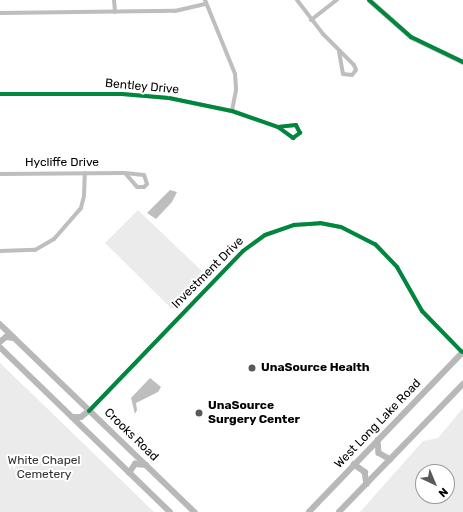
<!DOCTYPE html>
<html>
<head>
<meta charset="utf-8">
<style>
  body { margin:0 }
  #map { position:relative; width:463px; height:512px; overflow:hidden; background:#fff; font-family:Rubik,sans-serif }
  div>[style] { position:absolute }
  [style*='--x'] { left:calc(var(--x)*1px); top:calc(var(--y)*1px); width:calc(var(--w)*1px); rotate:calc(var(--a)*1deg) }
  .green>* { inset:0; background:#ebebeb }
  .water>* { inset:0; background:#bebebe }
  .minor>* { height:4px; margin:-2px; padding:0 2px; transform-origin:2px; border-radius:2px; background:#bebebe }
  .tertiary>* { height:5px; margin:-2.5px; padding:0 2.5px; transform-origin:2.5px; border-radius:2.5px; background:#bebebe }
  .secondary>* { height:5.5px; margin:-2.75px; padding:0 2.75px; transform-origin:2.75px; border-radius:2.75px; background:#b8b8b8 }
  .cycleway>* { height:4px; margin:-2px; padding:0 2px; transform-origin:2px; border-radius:2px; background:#00873e }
  .dots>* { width:11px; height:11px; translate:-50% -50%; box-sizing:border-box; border:2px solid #fff; border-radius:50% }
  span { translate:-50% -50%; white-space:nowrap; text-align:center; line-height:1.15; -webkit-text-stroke:4px #fff; paint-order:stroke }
  .street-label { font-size:12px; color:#000 }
  .poi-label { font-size:12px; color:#000; font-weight:700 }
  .left { translate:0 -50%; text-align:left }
  .park-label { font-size:12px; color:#323232 }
  .north { position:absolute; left:415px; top:464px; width:40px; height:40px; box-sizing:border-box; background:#fff; border:1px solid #999; border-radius:50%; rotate:136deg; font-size:11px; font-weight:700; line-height:16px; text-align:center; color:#000 }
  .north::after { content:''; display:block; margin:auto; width:14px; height:18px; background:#595959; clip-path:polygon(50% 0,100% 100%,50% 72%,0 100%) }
</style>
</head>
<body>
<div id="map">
  <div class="green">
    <div style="clip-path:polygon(138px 210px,206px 275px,172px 309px,105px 243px)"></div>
    <div style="clip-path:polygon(0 363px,52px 413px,154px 512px,0 512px)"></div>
    <div style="clip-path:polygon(evenodd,463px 408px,463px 512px,360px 512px,423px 441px,438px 438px,463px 408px,423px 472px,447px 472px,447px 496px,423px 496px,423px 472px)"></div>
  </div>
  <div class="water">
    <div style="clip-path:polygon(170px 190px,177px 192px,172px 202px,156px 219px,147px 213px)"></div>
    <div style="clip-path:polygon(150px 378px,161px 387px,158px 392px,136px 403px,137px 410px,135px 414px,131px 398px)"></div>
  </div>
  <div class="minor">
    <div style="--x:114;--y:0;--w:12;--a:85"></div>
    <div style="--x:205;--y:0;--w:80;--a:67.9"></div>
    <div style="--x:235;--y:74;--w:16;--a:86"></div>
    <div style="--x:236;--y:90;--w:21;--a:101"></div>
    <div style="--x:297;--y:0;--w:43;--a:52.6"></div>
    <div style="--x:323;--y:34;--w:44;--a:45"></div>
    <div style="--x:354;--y:65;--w:5;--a:68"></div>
    <div style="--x:356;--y:70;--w:6;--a:129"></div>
    <div style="--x:352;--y:75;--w:9;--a:-174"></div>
    <div style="--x:343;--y:74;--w:23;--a:-100"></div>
    <div style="--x:0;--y:13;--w:175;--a:-0.7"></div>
    <div style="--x:175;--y:11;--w:32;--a:-13"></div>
    <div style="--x:311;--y:20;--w:33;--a:-38"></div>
    <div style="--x:0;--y:94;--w:122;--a:0"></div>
    <div style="--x:122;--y:94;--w:47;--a:4.9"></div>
    <div style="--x:169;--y:98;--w:64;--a:11.7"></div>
    <div style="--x:232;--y:111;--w:49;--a:19.2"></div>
    <div style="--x:278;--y:127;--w:19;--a:36"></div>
    <div style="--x:293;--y:138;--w:9;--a:-36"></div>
    <div style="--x:300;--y:133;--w:9;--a:-117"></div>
    <div style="--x:296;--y:125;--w:18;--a:174"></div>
    <div style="--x:0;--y:174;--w:125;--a:-0.5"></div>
    <div style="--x:125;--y:173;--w:18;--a:49"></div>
    <div style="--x:137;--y:187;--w:7;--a:0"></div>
    <div style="--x:144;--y:187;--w:4;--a:-45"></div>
    <div style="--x:147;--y:184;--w:9;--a:-108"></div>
    <div style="--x:144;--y:175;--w:19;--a:-174"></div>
    <div style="--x:0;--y:251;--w:35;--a:-2"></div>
    <div style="--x:35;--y:250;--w:22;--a:-30"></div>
    <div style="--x:54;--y:239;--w:41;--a:-48.9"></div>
    <div style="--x:81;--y:208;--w:12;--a:-76"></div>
    <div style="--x:84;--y:196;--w:23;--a:-88"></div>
    <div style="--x:89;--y:411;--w:222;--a:-46.1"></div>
    <div style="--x:243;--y:251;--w:27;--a:-36"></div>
    <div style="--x:265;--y:235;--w:31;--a:-19"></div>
    <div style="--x:294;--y:225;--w:26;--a:-4"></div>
    <div style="--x:320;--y:223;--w:21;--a:11"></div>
    <div style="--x:341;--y:227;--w:38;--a:27"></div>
    <div style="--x:375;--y:244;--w:32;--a:46"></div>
    <div style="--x:397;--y:267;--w:51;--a:60.4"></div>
    <div style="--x:422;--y:311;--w:57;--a:45.7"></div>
  </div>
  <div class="tertiary">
    <div style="--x:369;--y:0;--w:56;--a:41.4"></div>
    <div style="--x:411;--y:37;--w:58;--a:25.7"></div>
  </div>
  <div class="secondary">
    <div style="--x:0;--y:324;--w:271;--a:44"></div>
    <div style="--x:0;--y:342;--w:8;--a:-40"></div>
    <div style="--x:6;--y:337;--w:8;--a:7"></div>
    <div style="--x:0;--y:347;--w:237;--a:44.1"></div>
    <div style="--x:72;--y:417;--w:9;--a:0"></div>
    <div style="--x:81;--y:417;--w:10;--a:-37"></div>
    <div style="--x:378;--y:440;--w:13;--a:86"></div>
    <div style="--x:379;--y:453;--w:13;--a:29"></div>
    <div style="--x:354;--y:464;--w:14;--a:36"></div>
    <div style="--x:365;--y:472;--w:12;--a:81"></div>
    <div style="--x:129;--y:473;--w:11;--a:-56"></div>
    <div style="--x:135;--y:464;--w:11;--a:5"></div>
    <div style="--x:309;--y:512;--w:222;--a:-46.1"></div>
    <div style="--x:339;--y:512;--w:178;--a:-45.9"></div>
  </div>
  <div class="cycleway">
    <div style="--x:369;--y:0;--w:56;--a:41.4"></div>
    <div style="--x:411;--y:37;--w:58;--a:25.7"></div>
    <div style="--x:0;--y:94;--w:122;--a:0"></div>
    <div style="--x:122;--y:94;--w:47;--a:4.9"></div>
    <div style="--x:169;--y:98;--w:64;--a:11.7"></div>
    <div style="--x:232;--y:111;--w:49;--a:19.2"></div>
    <div style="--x:278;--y:127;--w:19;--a:36"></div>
    <div style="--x:293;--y:138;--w:9;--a:-36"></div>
    <div style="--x:300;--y:133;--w:9;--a:-117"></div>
    <div style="--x:296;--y:125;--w:18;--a:174"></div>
    <div style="--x:89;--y:411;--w:222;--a:-46.1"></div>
    <div style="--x:243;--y:251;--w:27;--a:-36"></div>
    <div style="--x:265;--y:235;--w:31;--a:-19"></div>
    <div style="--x:294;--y:225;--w:26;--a:-4"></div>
    <div style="--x:320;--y:223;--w:21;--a:11"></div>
    <div style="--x:341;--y:227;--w:38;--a:27"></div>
    <div style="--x:375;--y:244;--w:32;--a:46"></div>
    <div style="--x:397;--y:267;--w:51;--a:60.4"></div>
    <div style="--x:422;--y:311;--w:57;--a:45.7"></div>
  </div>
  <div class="dots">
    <div style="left:252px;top:368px;background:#595959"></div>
    <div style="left:199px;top:413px;background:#595959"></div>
  </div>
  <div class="street-label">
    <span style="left:142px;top:87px;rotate:5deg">Bentley Drive</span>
    <span style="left:62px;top:163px">Hycliffe Drive</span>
    <span style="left:208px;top:273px;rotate:-45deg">Investment Drive</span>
    <span style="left:378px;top:424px;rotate:-46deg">West Long Lake Road</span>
    <span style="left:131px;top:435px;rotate:44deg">Crooks Road</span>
  </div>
  <div class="poi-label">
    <span class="left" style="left:261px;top:368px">UnaSource Health</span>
    <span class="left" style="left:208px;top:413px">UnaSource<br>Surgery Center</span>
  </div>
  <div class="park-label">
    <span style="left:44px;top:468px">White Chapel<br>Cemetery</span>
  </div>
  <div class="north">N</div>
</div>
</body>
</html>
